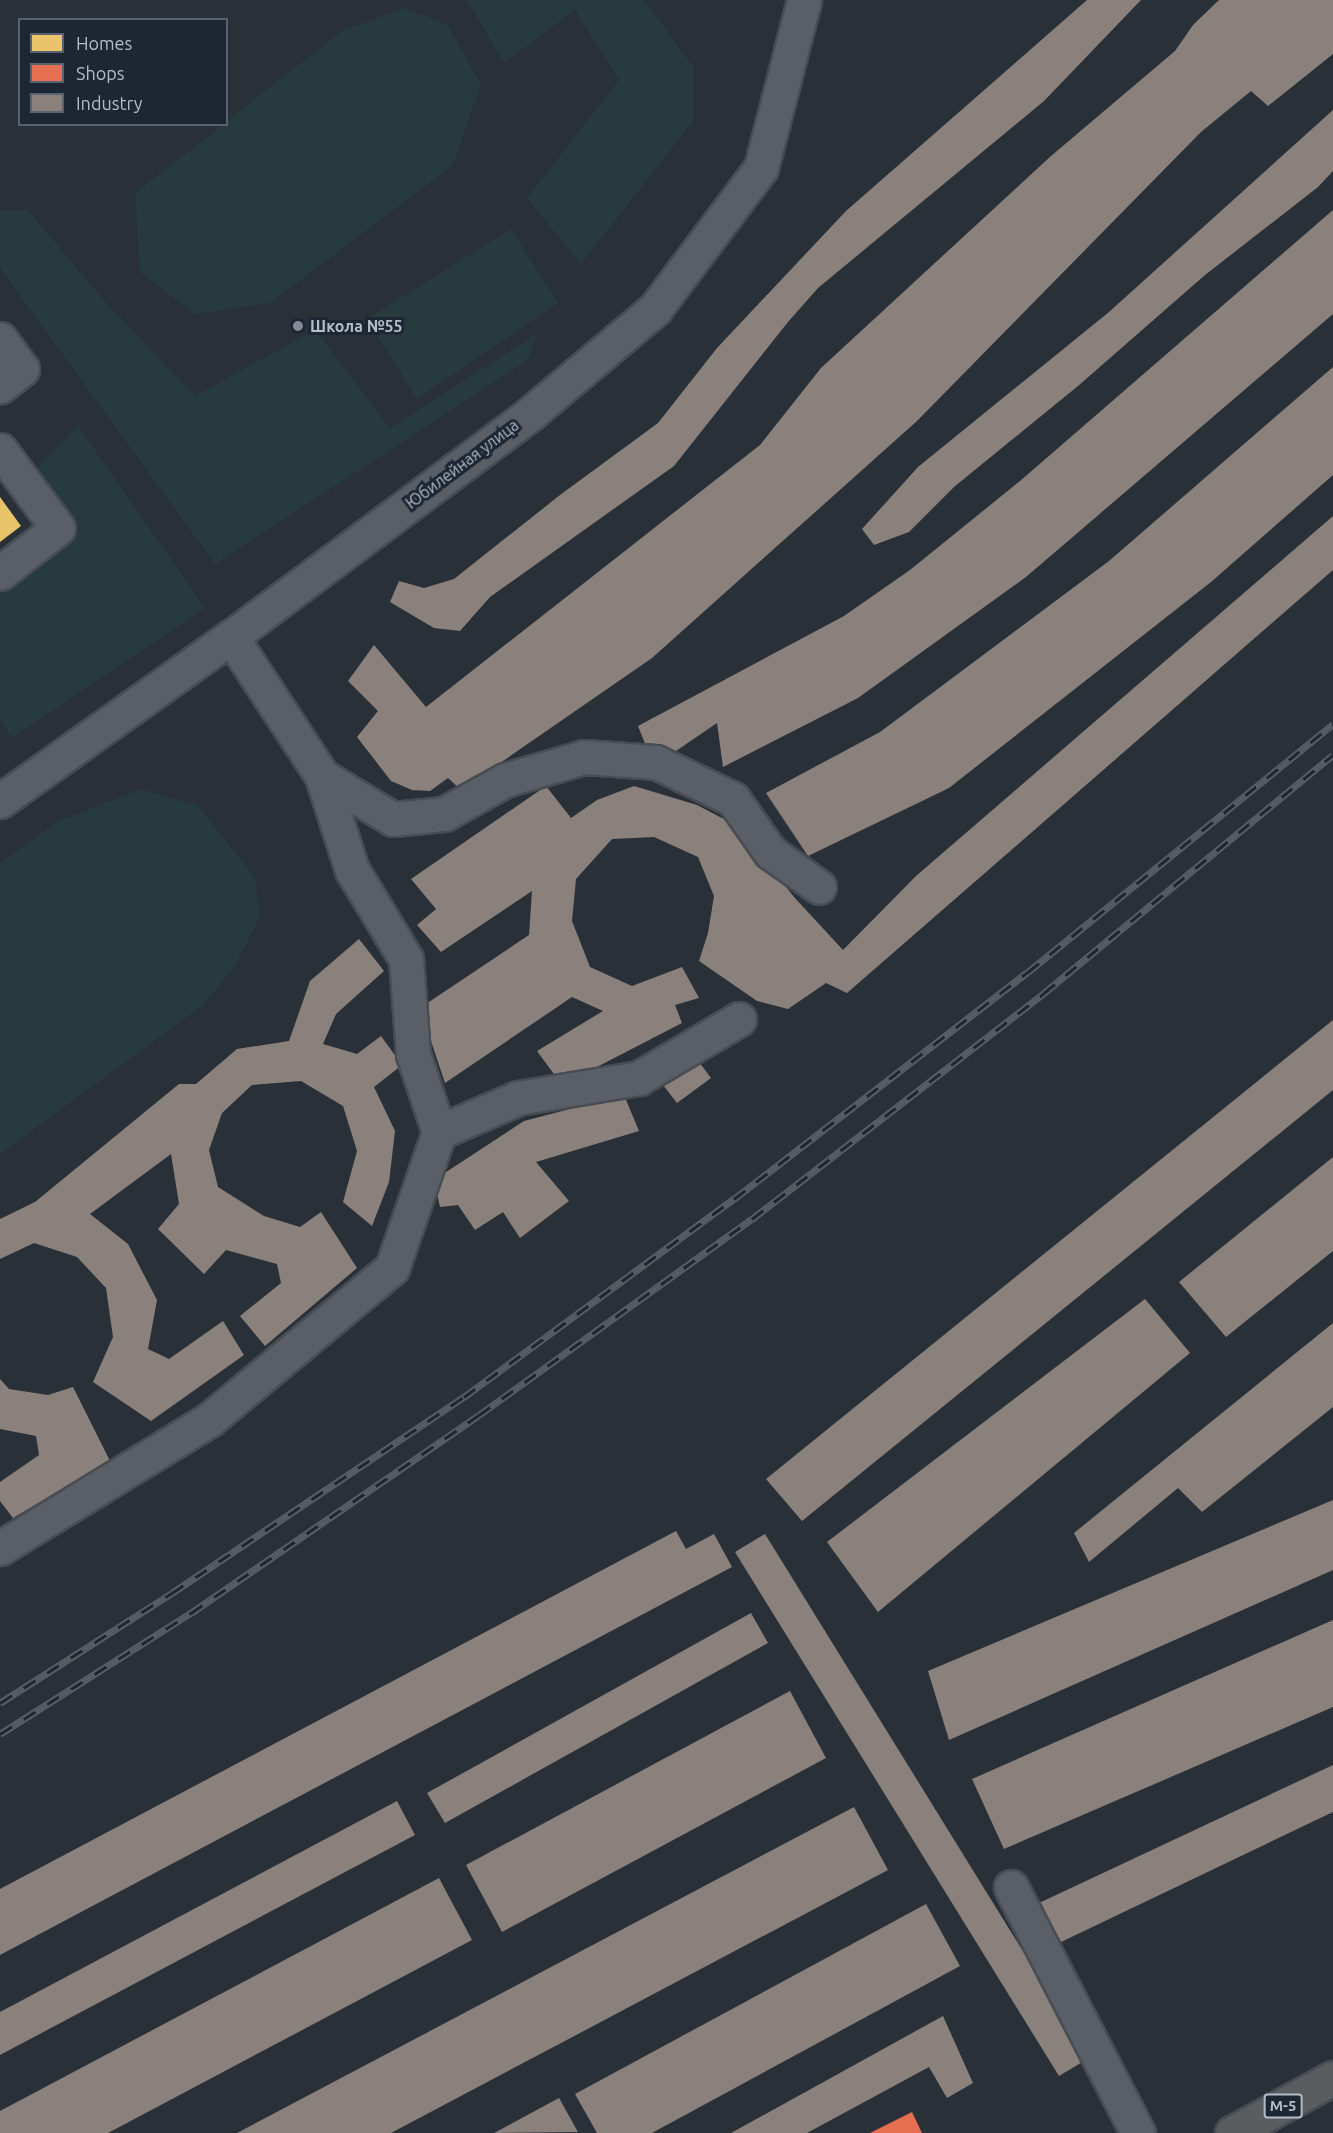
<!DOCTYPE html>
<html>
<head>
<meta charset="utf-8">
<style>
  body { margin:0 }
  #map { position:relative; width:1333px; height:2133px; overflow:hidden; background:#2a3038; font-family:Ubuntu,sans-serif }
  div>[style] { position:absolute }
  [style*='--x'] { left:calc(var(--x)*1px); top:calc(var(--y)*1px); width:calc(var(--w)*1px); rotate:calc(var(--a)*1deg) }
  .green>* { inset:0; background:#273a3e }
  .homes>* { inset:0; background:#e9c46a }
  .shops>* { inset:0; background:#e76f51 }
  .industry>* { inset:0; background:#8a817c }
  .roads { filter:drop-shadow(2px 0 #484c53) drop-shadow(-2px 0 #484c53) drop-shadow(0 2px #484c53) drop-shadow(0 -2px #484c53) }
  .minor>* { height:33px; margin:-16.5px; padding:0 16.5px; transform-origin:16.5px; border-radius:16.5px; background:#5a5e66 }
  .highway>* { height:33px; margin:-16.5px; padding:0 16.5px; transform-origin:16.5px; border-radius:16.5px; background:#5a5d60 }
  .rail>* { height:7px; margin-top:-3.5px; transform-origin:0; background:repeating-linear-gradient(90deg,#1d2633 0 14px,#595d64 0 28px); box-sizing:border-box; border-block:2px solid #595d64 }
  .dots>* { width:16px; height:16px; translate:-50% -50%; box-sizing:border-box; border:3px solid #1d2633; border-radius:50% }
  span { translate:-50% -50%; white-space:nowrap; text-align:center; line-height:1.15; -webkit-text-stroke:6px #1d2633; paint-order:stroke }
  .shield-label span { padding:2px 4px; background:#1d2633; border:2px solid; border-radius:4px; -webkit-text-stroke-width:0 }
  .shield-label { font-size:15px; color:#b4bcc9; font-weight:700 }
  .poi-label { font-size:16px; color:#b4bcc9; font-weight:700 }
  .left { translate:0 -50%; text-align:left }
  .street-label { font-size:16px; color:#b4bcc9 }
  .legend { position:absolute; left:18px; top:18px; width:210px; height:108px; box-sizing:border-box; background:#1d2633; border:2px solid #59626f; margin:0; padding:8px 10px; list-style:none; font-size:18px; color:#b4bcc9 }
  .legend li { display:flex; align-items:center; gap:12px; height:30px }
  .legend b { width:30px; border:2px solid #59626f }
</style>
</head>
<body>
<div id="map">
  <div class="green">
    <div style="clip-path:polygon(467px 0,644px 0,694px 68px,694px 120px,581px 264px,527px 198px,619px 80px,575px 10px,504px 63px)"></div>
    <div style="clip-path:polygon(404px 8px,448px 25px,481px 85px,452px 166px,270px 303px,195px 314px,140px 272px,135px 193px,223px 125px,226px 124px,227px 121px,342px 31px)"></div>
    <div style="clip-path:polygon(28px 210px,99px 295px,195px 396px,315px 330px,390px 428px,538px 333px,528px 360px,215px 564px,0 268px,0 211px)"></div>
    <div style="clip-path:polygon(511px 229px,558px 303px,417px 399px,367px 319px)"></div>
    <div style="clip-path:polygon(78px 426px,205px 608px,12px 738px,0 719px,0 592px,75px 540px,37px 468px)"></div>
    <div style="clip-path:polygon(141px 789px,198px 806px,255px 877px,259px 919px,234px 968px,202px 1006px,0 1154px,0 863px,59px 821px)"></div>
  </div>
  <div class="homes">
    <div style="clip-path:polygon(0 497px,21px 526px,0 542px)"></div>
  </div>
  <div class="shops">
    <div style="clip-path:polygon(912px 2112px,922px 2133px,870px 2133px)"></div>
  </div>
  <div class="industry">
    <div style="clip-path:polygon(1087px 0,1141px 0,1044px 101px,818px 288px,788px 322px,674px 466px,490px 597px,460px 631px,434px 628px,390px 602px,399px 581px,424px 588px,454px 579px,560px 495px,658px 423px,717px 348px,846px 211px)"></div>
    <div style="clip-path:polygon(1219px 0,1333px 0,1333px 54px,1268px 106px,1251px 91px,1201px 132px,917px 421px,652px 658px,461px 790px,448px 778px,430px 791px,412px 790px,391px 781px,357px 737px,378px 711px,348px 681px,374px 645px,426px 707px,760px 445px,821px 368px,1051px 156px,1175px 51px,1193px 25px)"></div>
    <div style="clip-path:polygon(1333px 110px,1333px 171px,1318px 187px,1205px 275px,1078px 386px,954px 487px,909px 532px,874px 545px,862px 529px,918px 467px,1109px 312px)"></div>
    <div style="clip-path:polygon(1333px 210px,1333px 314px,1026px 577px,858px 698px,723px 767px,717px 723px,676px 751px,646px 746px,638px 726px,844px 616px,910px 570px,1020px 481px)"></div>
    <div style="clip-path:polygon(1333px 367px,1333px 475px,1211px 582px,949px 788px,808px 856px,766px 793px,880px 732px,1109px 561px)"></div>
    <div style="clip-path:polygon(1333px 516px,1333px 570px,847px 993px,826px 983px,788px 1009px,757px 1001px,699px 961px,708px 933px,714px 896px,698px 857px,654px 837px,612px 839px,576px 879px,572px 921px,590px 967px,632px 986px,682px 967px,699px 998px,675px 1005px,682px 1023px,562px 1085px,537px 1051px,603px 1011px,572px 997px,445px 1083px,420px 1008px,529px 935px,532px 891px,441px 952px,417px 925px,436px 909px,411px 879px,546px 786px,571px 818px,597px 800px,634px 786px,697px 805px,739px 827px,794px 897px,843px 950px,916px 876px)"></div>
    <div style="clip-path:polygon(359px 939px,384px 971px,336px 1014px,323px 1044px,357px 1054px,381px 1036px,402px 1065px,374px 1087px,395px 1131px,389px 1182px,372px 1226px,343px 1202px,357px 1151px,343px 1106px,301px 1081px,252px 1085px,222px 1113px,209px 1150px,218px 1187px,264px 1216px,300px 1227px,321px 1212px,357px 1268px,265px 1346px,240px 1316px,281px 1283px,277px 1264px,226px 1250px,204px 1274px,158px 1229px,179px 1204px,171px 1154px,90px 1214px,128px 1244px,157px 1300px,148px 1349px,169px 1359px,223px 1321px,244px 1355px,151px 1421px,93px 1382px,113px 1337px,106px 1288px,77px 1257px,34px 1243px,0 1259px,0 1219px,35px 1202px,179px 1084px,196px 1084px,237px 1049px,289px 1041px,310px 981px)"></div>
    <div style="clip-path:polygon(1333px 1020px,1333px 1090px,802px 1521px,766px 1479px)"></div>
    <div style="clip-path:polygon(699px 1062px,711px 1078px,677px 1103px,663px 1085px)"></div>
    <div style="clip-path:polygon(624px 1095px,639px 1131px,536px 1162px,569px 1201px,520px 1238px,503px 1212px,475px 1230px,458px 1205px,440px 1207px,434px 1180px,524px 1121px)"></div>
    <div style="clip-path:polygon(1333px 1157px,1333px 1251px,1226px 1337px,1179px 1282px)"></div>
    <div style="clip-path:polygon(1145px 1299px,1190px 1353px,878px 1612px,827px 1542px)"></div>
    <div style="clip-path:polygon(1333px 1323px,1333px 1407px,1202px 1512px,1178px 1488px,1089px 1562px,1074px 1533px)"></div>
    <div style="clip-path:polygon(0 1379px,9px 1389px,48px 1395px,73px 1387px,110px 1461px,13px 1518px,0 1501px,0 1482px,39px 1455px,36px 1436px,0 1429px)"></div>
    <div style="clip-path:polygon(1333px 1500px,1333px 1570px,949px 1740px,928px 1671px)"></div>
    <div style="clip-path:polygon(676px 1531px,686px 1549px,714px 1534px,732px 1567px,0 1955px,0 1889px)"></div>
    <div style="clip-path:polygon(765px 1534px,1089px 2058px,1059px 2076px,735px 1552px)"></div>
    <div style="clip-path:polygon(751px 1613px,768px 1643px,445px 1823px,427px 1793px)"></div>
    <div style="clip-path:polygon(1333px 1620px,1333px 1707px,1004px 1849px,972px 1779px)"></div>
    <div style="clip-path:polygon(790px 1691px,826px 1758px,502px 1932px,466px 1865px)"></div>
    <div style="clip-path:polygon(1333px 1765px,1333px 1812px,1061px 1942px,1039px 1903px)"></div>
    <div style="clip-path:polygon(397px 1801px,415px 1835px,0 2055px,0 2012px)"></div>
    <div style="clip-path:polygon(854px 1807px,888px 1870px,391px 2133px,237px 2133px)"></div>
    <div style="clip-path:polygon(439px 1878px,472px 1940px,108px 2133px,0 2133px,0 2111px)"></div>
    <div style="clip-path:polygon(926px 1904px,960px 1966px,652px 2133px,597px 2133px,575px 2094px)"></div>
    <div style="clip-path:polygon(943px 2016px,973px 2083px,947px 2098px,929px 2067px,807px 2133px,731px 2133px)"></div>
    <div style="clip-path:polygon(559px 2098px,578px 2132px,494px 2133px)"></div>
  </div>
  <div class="roads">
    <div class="minor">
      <div style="--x:0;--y:339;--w:37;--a:54"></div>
      <div style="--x:22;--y:369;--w:28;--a:142"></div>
      <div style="--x:0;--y:450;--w:97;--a:53.4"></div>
      <div style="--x:58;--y:528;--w:73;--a:142.2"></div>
      <div style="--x:322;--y:776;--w:83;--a:31.2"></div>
      <div style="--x:393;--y:819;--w:51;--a:-5.6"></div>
      <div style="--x:444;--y:814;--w:70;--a:-29.1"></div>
      <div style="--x:505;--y:780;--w:82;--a:-16.2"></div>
      <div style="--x:584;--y:757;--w:72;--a:4"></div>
      <div style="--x:656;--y:762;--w:85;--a:25.7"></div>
      <div style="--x:733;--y:799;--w:65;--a:55.1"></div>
      <div style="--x:770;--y:852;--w:60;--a:35.5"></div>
      <div style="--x:0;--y:801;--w:283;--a:-35.4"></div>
      <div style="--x:231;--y:637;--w:374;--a:-36.7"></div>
      <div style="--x:531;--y:413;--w:162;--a:-40"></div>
      <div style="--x:655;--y:309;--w:176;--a:-53.1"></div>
      <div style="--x:761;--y:168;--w:173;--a:-75.6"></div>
      <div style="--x:439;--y:1132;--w:86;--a:-23.3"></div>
      <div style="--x:518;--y:1098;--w:123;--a:-9.4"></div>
      <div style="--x:639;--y:1078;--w:116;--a:-30.5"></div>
      <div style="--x:0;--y:1548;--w:245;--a:-31.5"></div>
      <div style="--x:209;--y:1420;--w:238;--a:-39.7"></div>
      <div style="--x:392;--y:1268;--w:144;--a:-70.9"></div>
      <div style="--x:439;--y:1132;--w:82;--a:-108.4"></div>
      <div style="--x:413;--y:1054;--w:95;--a:-94.2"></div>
      <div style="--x:406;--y:959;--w:104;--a:-121.2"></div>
      <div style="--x:352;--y:870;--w:99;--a:-107.7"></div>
      <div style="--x:322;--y:776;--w:166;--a:-123.2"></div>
      <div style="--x:1011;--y:1887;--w:277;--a:62.7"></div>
    </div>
    <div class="highway">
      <div style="--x:1232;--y:2133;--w:115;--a:-28.6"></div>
    </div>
  </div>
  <div class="rail">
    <div style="--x:0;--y:1703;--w:204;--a:-32.6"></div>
    <div style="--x:172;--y:1593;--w:352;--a:-33.9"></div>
    <div style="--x:464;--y:1397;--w:335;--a:-36.3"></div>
    <div style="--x:734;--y:1199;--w:371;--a:-37.7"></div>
    <div style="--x:1028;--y:972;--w:393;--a:-39.1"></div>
    <div style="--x:0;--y:1734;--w:226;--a:-32.4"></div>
    <div style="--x:191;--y:1613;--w:349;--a:-34.5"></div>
    <div style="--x:479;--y:1415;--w:336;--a:-35.7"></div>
    <div style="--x:752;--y:1219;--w:369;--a:-37.7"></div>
    <div style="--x:1044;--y:993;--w:374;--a:-39.5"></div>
  </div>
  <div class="dots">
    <div style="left:298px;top:326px;background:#848b96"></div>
  </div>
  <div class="shield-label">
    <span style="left:1283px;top:2106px">М-5</span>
  </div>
  <div class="poi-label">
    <span class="left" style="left:310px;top:326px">Школа №55</span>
  </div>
  <div class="street-label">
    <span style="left:462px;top:464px;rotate:-37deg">Юбилейная улица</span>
  </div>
  <ul class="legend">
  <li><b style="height:16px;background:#e9c46a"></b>Homes</li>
  <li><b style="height:16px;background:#e76f51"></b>Shops</li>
  <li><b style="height:16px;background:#8a817c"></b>Industry</li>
  </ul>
</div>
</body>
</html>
